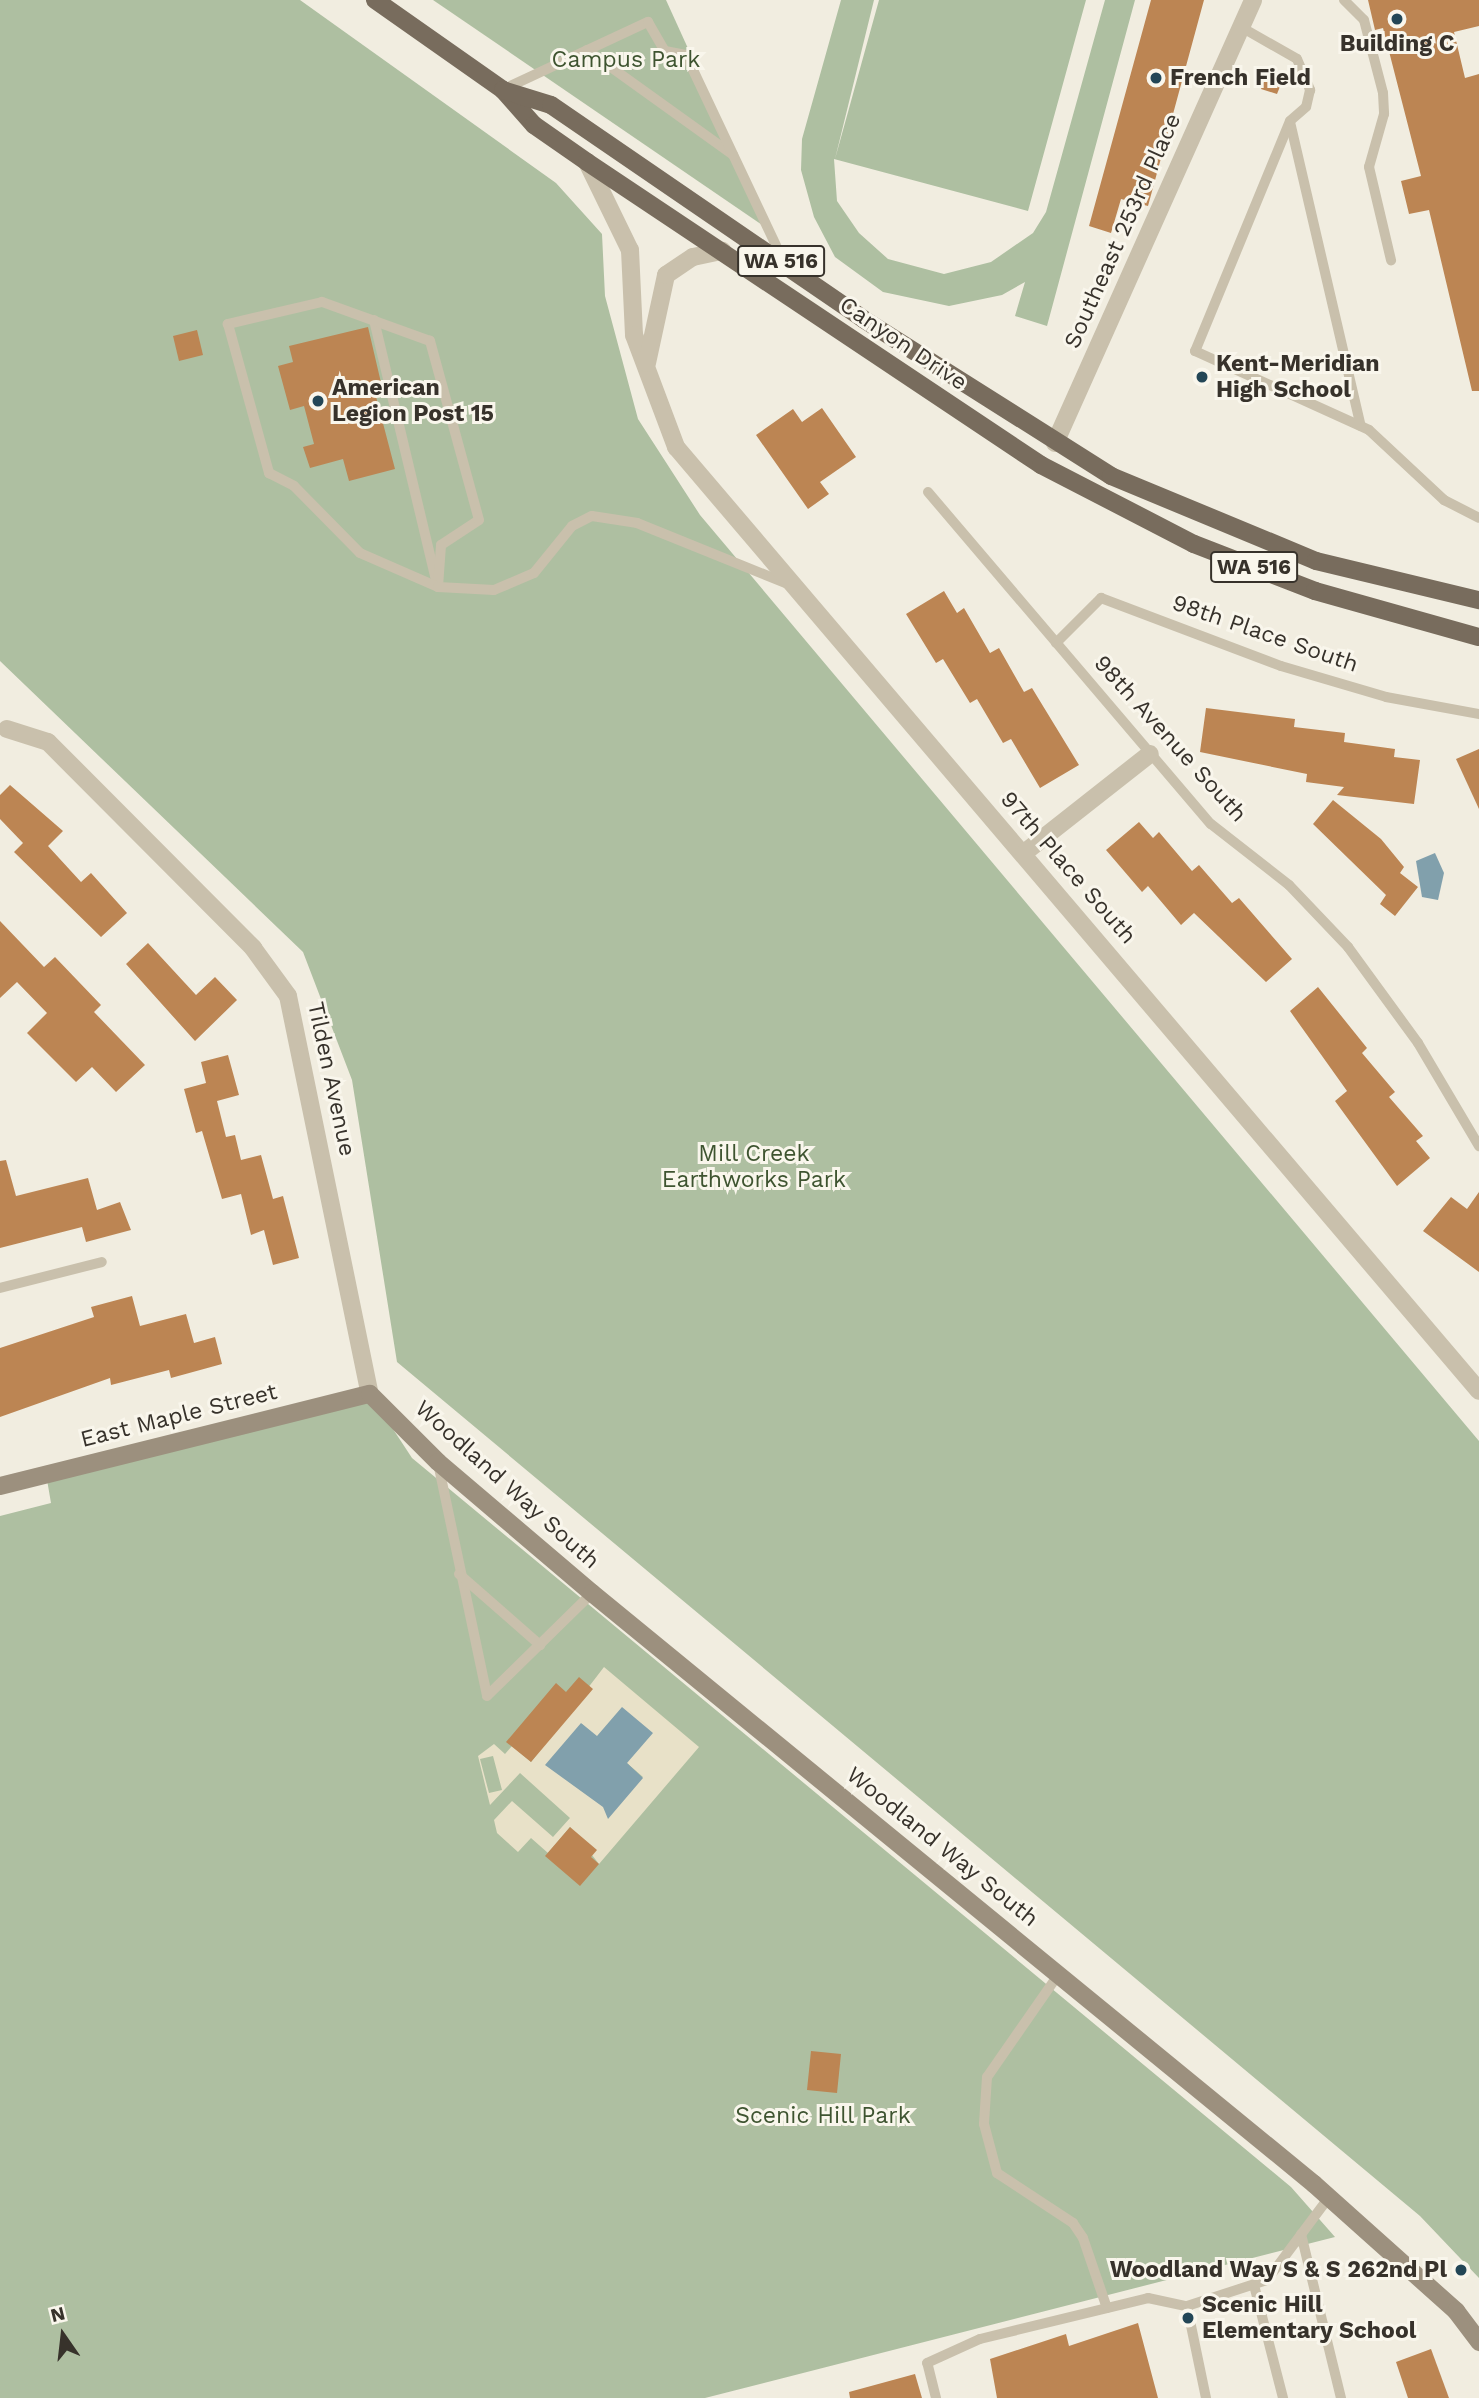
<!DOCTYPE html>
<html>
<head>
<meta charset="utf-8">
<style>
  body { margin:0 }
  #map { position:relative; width:1479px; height:2398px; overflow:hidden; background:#f1ede0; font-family:"Work Sans",sans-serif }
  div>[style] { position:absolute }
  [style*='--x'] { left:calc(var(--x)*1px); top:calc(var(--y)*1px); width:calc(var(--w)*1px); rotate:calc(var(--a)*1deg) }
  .green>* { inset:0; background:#aebfa1 }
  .plaza>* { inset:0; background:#e8e1c8 }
  .water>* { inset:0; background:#81a0ac }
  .building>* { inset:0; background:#bc8553 }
  .lane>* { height:10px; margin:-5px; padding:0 5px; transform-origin:5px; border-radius:5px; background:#c9c0ac }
  .street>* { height:18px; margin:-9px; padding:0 9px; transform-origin:9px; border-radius:9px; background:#c9c0ac }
  .secondary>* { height:18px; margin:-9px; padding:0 9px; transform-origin:9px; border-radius:9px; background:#9c907e }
  .primary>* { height:18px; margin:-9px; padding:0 9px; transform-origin:9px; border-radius:9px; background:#786c5d }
  .dots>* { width:19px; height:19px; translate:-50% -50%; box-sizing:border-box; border:4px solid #f9f6ec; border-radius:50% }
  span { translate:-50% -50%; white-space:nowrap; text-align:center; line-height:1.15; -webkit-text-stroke:6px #f9f6ec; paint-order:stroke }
  .shield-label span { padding:2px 5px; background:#f9f6ec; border:2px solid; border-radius:5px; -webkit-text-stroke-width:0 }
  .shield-label { font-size:21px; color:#37322b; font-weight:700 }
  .poi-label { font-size:23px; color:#37322b; font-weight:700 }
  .left { translate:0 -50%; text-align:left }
  .right { translate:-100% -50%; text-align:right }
  .park-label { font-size:23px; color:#3e5430 }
  .street-label { font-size:23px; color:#37322b }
  .north { position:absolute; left:28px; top:2300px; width:70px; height:70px; -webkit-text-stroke:5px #f9f6ec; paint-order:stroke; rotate:346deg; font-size:19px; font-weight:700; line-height:28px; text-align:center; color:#37322b }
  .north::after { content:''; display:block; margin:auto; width:24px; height:32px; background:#37322b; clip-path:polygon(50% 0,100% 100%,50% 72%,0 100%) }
</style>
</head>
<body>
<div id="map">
  <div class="green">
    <div style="clip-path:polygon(0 0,300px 0,556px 183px,602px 234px,605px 296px,638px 419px,700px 515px,1479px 1441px,1479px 2278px,1420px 2216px,397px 1362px,352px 1080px,303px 952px,0 661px)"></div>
    <div style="clip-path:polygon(433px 0,666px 0,771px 231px)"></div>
    <div style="clip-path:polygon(841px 0,874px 0,835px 159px,879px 0,1086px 0,1028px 211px,834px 159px,837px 201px,859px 233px,888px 259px,944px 274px,991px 262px,1033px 233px,1046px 212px,1105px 0,1135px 0,1047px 326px,1015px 316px,1025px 282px,1002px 295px,949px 306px,883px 292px,835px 257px,814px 217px,801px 170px,802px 139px)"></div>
    <div style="clip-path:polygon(370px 1394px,412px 1458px,1291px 2187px,1335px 2237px,705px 2398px,0 2398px,0 1516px,51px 1503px,46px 1474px)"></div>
  </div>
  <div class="plaza">
    <div style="clip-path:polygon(evenodd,604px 1667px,699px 1747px,599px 1864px,570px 1827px,548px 1853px,531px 1838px,518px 1852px,497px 1833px,494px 1820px,512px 1801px,553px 1837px,570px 1818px,520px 1773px,490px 1805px,478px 1756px,494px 1744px,505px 1754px,512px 1746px,531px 1762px,604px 1667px,582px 1724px,643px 1777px,604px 1807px,546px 1765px,582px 1724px,604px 1667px,493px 1756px,502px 1790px,489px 1793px,480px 1759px,493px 1756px)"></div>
  </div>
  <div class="water">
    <div style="clip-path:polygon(1435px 853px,1444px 873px,1438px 900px,1422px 897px,1416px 861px)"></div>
    <div style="clip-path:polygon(622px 1707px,653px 1733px,627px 1763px,643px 1778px,608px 1819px,603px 1807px,545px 1765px,581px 1723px,597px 1736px)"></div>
  </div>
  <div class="building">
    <div style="clip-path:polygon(1151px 0,1204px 0,1148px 206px,1121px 199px,1111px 233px,1089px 226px)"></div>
    <div style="clip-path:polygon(1368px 0,1479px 0,1479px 26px,1454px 32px,1465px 78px,1479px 74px,1479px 391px,1472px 391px,1429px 210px,1409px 214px,1401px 181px,1421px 176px,1383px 28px,1375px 30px)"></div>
    <div style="clip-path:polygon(1268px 69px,1285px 74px,1277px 94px,1261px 89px)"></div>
    <div style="clip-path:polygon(368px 327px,382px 387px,374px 389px,395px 469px,349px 481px,343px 459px,310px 468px,303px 447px,314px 444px,304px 406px,290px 410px,278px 366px,293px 362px,289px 346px)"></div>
    <div style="clip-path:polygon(197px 330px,203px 355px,179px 361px,173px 336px)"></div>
    <div style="clip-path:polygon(822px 408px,856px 457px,820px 482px,829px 494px,808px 509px,756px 435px,793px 409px,802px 422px)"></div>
    <div style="clip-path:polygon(944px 591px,957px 613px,964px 608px,990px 653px,999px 648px,1024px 692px,1032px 688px,1079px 765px,1040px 788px,1011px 739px,1003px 743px,977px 699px,970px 703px,943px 659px,936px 663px,906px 614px)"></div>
    <div style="clip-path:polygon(1206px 708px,1295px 719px,1294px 727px,1345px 733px,1344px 742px,1395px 749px,1394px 757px,1420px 760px,1414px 804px,1337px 795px,1344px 787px,1306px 782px,1307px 774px,1200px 752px)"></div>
    <div style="clip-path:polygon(1479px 749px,1479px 809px,1456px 759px)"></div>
    <div style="clip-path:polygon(10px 785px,63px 831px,48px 846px,81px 882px,91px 873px,127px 913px,101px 937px,14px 852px,23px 843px,0 819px,0 795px)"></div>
    <div style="clip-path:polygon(1333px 800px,1381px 839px,1404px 867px,1400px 873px,1418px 887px,1395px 916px,1380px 904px,1386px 895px,1313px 824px)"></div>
    <div style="clip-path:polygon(1139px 822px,1153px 838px,1159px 832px,1192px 871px,1199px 865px,1232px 903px,1239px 898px,1292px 959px,1266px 982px,1194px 913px,1181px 925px,1148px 886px,1142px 892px,1106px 850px)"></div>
    <div style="clip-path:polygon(0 921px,44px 967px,55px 957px,101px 1005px,94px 1012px,145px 1065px,116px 1092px,92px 1067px,76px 1082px,27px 1033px,47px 1013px,17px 982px,0 998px)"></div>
    <div style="clip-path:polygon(148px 943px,196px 995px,215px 977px,237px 1000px,195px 1041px,126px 964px)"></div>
    <div style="clip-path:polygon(1318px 987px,1367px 1048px,1362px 1053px,1395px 1092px,1389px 1097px,1423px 1136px,1416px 1141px,1430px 1158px,1397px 1186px,1335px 1101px,1347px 1091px,1290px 1011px)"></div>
    <div style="clip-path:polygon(228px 1055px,239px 1095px,217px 1101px,226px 1137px,235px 1135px,241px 1160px,261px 1155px,273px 1199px,283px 1196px,299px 1258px,273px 1265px,264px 1230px,251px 1235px,241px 1194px,222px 1199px,202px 1131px,196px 1133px,184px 1089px,206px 1083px,201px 1062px)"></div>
    <div style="clip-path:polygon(6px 1160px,16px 1196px,88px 1178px,97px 1210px,120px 1202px,131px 1230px,86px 1242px,82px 1227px,0 1248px,0 1161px)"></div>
    <div style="clip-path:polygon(1479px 1192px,1479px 1272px,1423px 1231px,1451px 1197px,1467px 1209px)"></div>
    <div style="clip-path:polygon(132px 1296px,140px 1326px,186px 1314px,194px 1343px,215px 1337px,222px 1364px,171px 1378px,169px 1370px,111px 1385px,110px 1378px,0 1417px,0 1348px,94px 1317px,91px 1307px)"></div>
    <div style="clip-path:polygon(579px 1677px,593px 1689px,531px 1762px,506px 1742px,556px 1683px,566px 1692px)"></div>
    <div style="clip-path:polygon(570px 1827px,597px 1850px,591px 1857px,599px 1864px,580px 1886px,545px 1856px)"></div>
    <div style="clip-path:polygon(811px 2051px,841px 2054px,837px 2093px,807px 2090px)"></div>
    <div style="clip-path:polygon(1138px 2323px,1158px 2398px,997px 2398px,990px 2359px,1066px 2334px,1069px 2346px)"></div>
    <div style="clip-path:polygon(1431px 2349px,1449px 2398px,1408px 2398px,1396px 2362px)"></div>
    <div style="clip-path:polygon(915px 2374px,922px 2398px,850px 2398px,849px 2392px)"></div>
  </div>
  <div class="lane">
    <div style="--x:1344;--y:0;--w:28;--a:45"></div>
    <div style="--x:1364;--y:20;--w:75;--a:75.4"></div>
    <div style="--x:1383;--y:93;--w:21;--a:87"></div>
    <div style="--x:1384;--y:114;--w:55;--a:105.8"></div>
    <div style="--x:1369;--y:167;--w:96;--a:76.7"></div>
    <div style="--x:1241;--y:27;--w:64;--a:29.7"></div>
    <div style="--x:1297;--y:59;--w:34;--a:67"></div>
    <div style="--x:1310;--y:90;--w:17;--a:103"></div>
    <div style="--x:1306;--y:107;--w:21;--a:139"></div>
    <div style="--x:1290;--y:121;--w:249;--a:112.4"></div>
    <div style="--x:1195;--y:351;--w:191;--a:24.4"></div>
    <div style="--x:1369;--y:430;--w:103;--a:43"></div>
    <div style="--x:1444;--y:500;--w:39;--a:27"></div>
    <div style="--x:587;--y:50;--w:180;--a:35.7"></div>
    <div style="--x:504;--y:89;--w:159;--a:-25"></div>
    <div style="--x:648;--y:22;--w:34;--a:60"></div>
    <div style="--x:665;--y:51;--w:21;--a:11"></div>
    <div style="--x:686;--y:55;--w:231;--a:64.7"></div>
    <div style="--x:1290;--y:122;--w:312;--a:76.9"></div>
    <div style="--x:374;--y:320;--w:264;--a:76.6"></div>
    <div style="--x:928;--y:492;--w:436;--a:49.6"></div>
    <div style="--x:1211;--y:824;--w:99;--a:38"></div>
    <div style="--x:1289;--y:885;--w:86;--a:46.4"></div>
    <div style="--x:1348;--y:947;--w:119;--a:53.9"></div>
    <div style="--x:1418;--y:1043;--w:120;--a:59.4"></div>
    <div style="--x:438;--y:587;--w:42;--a:-85.9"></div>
    <div style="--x:441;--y:545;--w:45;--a:-33.3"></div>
    <div style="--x:479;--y:520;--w:186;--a:-105.3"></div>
    <div style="--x:430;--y:341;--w:115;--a:-160.1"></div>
    <div style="--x:322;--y:302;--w:97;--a:166.8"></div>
    <div style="--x:228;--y:324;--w:155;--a:74.6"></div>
    <div style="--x:269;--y:473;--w:28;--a:27"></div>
    <div style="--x:294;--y:486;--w:94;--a:45.4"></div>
    <div style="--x:360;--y:553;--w:85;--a:23.6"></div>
    <div style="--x:438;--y:587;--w:56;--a:3.1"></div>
    <div style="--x:494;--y:590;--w:43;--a:-23"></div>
    <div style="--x:534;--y:573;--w:60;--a:-51"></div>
    <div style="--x:572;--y:526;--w:22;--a:-27"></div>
    <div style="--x:592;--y:516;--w:46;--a:8.8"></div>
    <div style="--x:637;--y:523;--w:163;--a:22"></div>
    <div style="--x:1056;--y:643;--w:64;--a:-45"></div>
    <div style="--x:1101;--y:598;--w:192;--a:20.7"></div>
    <div style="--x:1281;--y:666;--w:109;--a:16.4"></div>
    <div style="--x:1386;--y:697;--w:95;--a:10.4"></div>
    <div style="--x:0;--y:1288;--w:105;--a:-14.3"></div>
    <div style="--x:438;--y:1463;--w:238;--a:78.1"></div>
    <div style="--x:487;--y:1696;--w:147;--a:-44.4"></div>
    <div style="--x:459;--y:1574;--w:108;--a:41.2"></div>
    <div style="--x:1058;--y:1975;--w:124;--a:124.8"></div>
    <div style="--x:987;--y:2077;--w:47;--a:93.7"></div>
    <div style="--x:984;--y:2124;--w:51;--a:75.1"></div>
    <div style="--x:997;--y:2173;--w:91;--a:33.3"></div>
    <div style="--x:1073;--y:2223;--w:18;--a:56"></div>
    <div style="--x:1083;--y:2238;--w:74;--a:71.1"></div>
    <div style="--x:1301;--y:2234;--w:169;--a:76.3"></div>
    <div style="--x:1254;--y:2285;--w:117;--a:75.6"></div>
    <div style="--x:936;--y:2398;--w:36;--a:-104"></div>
    <div style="--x:927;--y:2363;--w:58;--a:-24.4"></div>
    <div style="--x:980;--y:2339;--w:173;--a:-13.7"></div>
    <div style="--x:1148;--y:2298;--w:40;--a:12"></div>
    <div style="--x:1206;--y:2398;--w:94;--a:-101.7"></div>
    <div style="--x:1187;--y:2306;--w:84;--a:-18"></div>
    <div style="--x:1267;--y:2280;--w:104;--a:-53.2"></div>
  </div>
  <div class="street">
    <div style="--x:587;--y:162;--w:98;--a:64"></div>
    <div style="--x:630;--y:250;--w:85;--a:87.3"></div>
    <div style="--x:634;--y:335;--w:120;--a:69.4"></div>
    <div style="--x:676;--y:447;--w:1239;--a:49.61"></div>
    <div style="--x:647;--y:363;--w:90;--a:-77.8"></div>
    <div style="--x:666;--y:275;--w:32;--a:-34"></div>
    <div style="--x:693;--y:257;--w:30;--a:-12"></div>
    <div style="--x:1055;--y:443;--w:485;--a:-65.9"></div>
    <div style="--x:7;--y:729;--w:43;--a:17.6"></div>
    <div style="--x:48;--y:742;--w:291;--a:45.1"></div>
    <div style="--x:253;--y:948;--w:59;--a:53.9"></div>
    <div style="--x:288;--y:996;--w:406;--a:78.4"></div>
    <div style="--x:1024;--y:853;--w:160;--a:-38.2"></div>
  </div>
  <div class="secondary">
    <div style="--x:0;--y:1486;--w:381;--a:-14"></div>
    <div style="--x:370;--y:1394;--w:96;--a:45"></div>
    <div style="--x:438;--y:1462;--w:202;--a:40.4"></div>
    <div style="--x:592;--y:1593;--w:933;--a:39.3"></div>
    <div style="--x:1314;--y:2184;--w:191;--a:41.8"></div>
    <div style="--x:1456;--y:2311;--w:39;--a:53"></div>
  </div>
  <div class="primary">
    <div style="--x:375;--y:0;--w:156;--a:35.1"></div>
    <div style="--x:503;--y:90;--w:47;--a:48.5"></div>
    <div style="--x:534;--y:125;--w:65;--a:34.9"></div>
    <div style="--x:587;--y:162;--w:546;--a:33.72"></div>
    <div style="--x:1041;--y:465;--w:172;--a:27.3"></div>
    <div style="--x:1194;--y:544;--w:130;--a:21.2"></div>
    <div style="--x:1315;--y:591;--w:170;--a:15.7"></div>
    <div style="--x:503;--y:90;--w:50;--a:17.4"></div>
    <div style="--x:551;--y:105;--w:378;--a:34.4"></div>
    <div style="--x:863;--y:319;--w:294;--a:32.3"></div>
    <div style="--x:1111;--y:476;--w:222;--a:22.5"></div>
    <div style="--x:1316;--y:561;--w:168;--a:13.5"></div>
  </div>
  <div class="dots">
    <div style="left:1397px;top:19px;background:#234656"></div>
    <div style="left:1156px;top:78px;background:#234656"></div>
    <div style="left:1202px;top:377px;background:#234656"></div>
    <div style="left:318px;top:401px;background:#234656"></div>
    <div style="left:1461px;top:2270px;background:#234656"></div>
    <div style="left:1188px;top:2318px;background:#234656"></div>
  </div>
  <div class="shield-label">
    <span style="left:781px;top:261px">WA 516</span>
    <span style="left:1254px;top:567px">WA 516</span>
  </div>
  <div class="poi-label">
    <span style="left:1397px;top:44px">Building C</span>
    <span class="left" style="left:1170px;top:78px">French Field</span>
    <span class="left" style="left:1216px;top:377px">Kent-Meridian<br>High School</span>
    <span class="left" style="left:332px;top:401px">American<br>Legion Post 15</span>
    <span class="right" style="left:1447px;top:2270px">Woodland Way S &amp; S 262nd Pl</span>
    <span class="left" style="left:1202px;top:2318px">Scenic Hill<br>Elementary School</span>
  </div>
  <div class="park-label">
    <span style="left:626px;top:60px">Campus Park</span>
    <span style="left:754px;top:1167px">Mill Creek<br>Earthworks Park</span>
    <span style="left:823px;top:2116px">Scenic Hill Park</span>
  </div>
  <div class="street-label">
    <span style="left:1123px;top:231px;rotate:-66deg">Southeast 253rd Place</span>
    <span style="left:903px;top:344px;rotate:34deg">Canyon Drive</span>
    <span style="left:1265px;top:634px;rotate:19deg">98th Place South</span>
    <span style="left:1170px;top:739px;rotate:48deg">98th Avenue South</span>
    <span style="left:1068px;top:868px;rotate:49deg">97th Place South</span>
    <span style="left:331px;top:1079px;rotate:78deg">Tilden Avenue</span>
    <span style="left:179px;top:1416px;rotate:-14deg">East Maple Street</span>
    <span style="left:507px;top:1485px;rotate:42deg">Woodland Way South</span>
    <span style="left:942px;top:1847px;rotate:39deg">Woodland Way South</span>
  </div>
  <div class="north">N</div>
</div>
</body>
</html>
